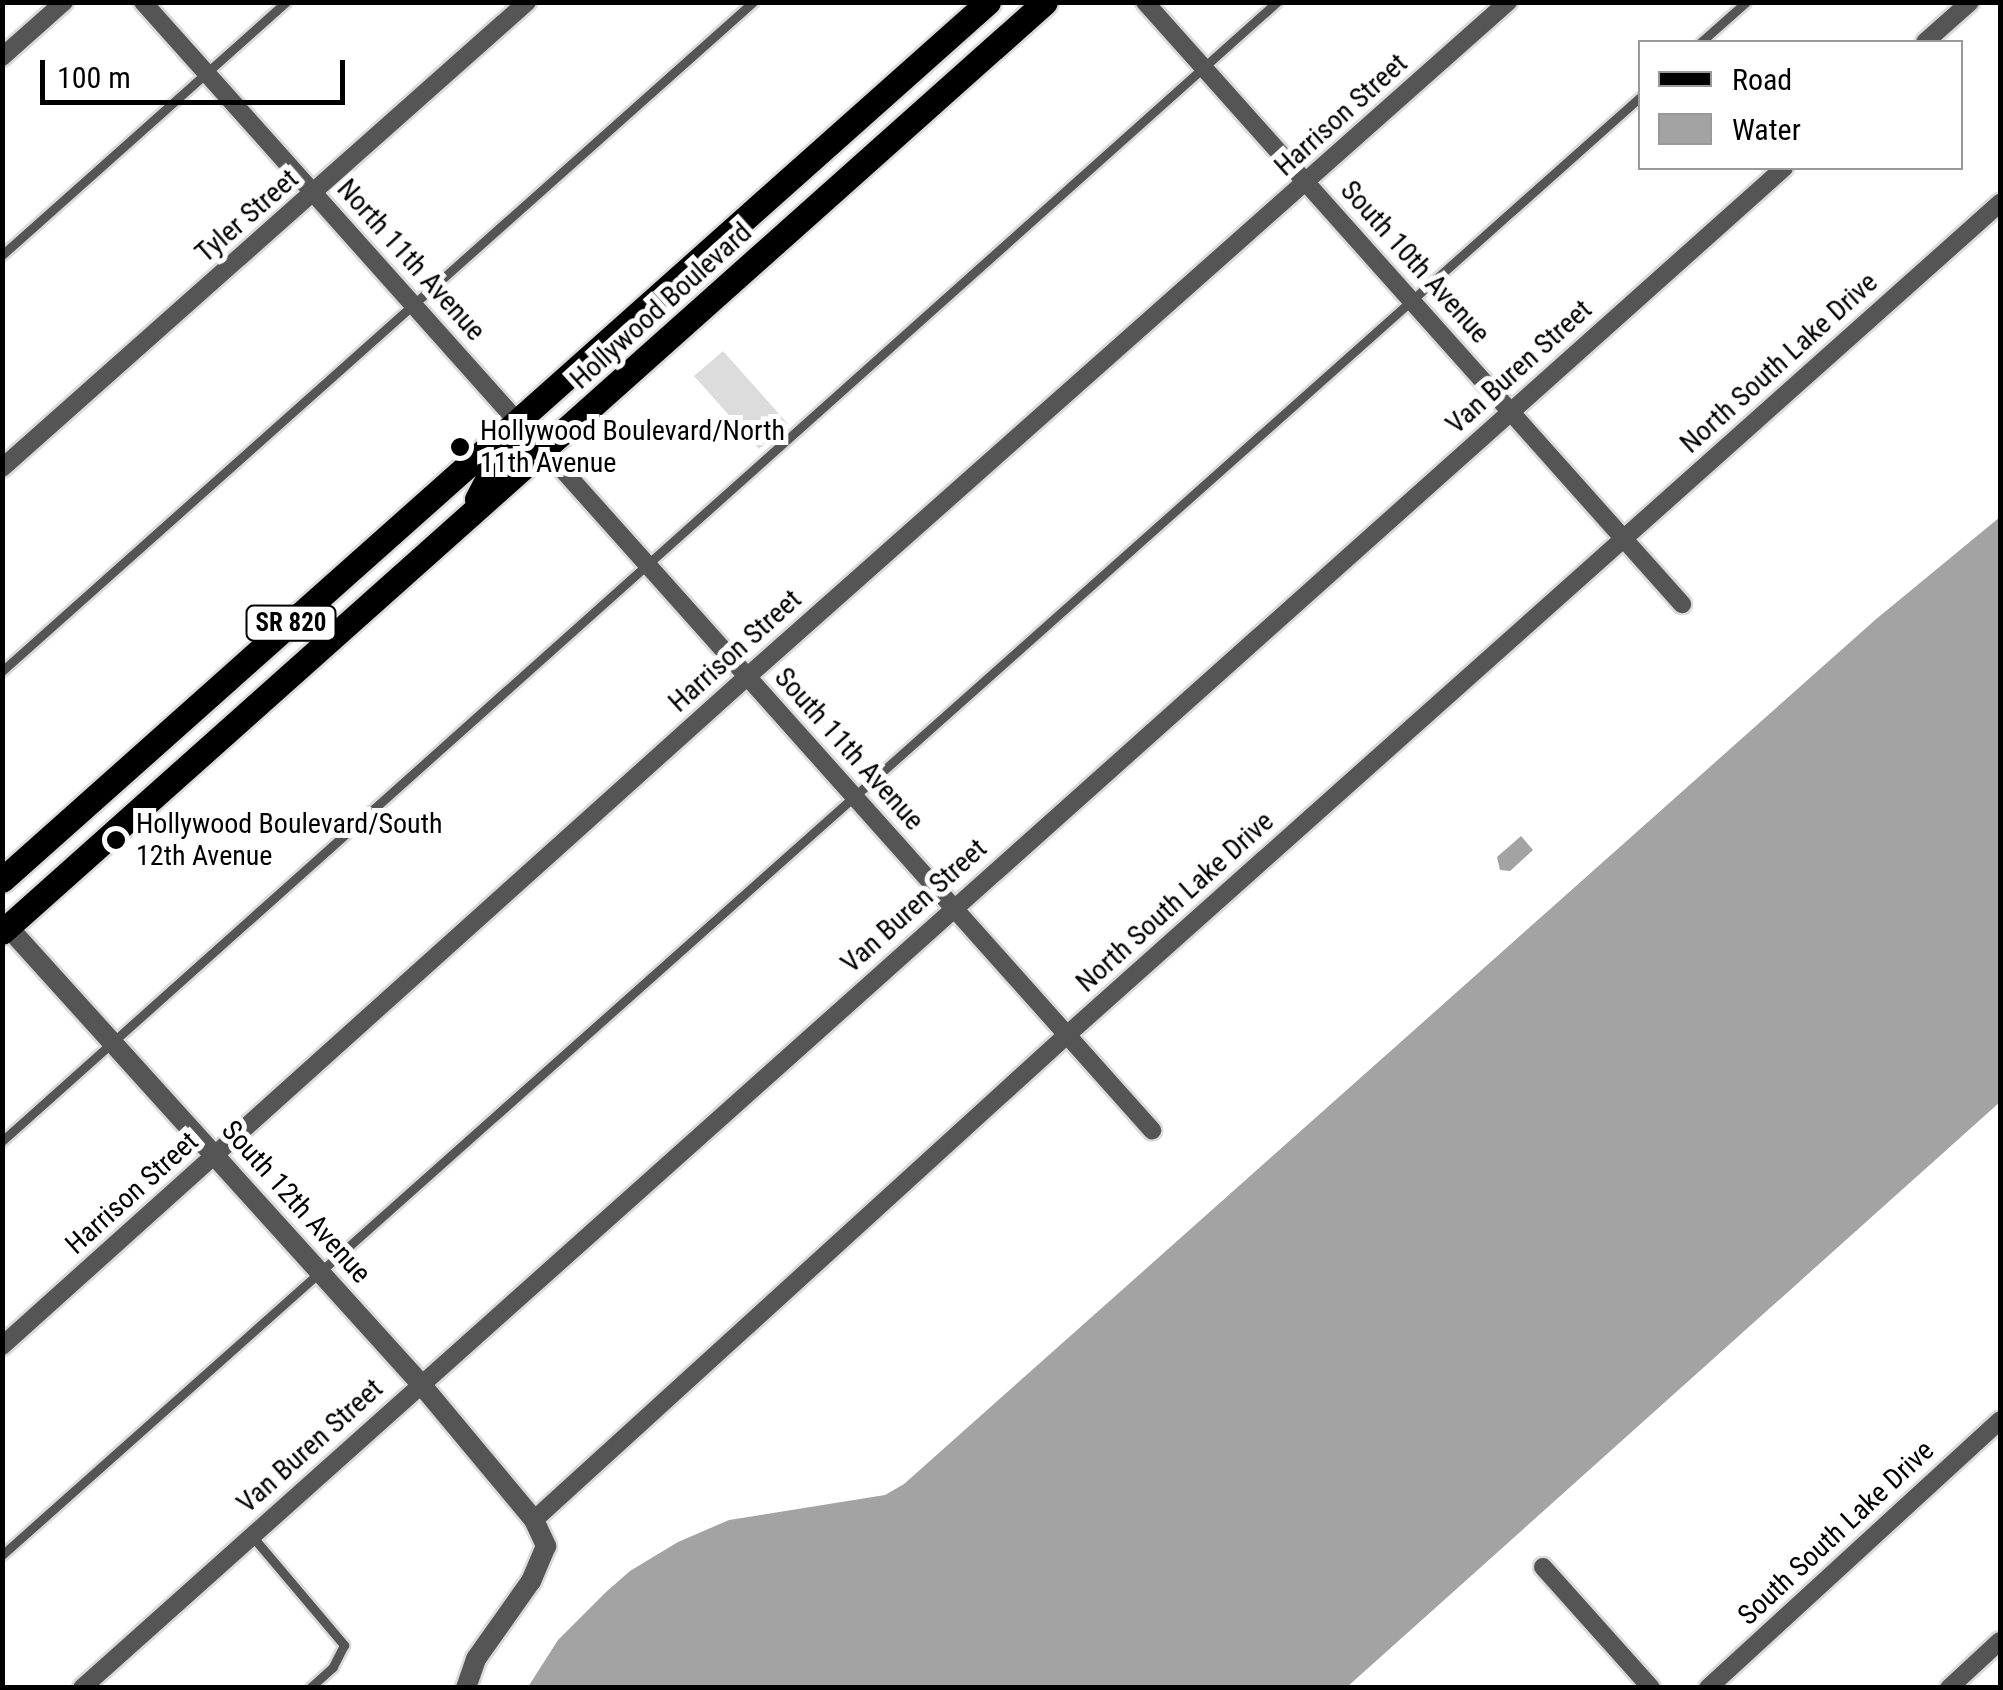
<!DOCTYPE html>
<html>
<head>
<meta charset="utf-8">
<style>
  body { margin:0 }
  #map { position:relative; width:2003px; height:1690px; overflow:hidden; background:#fff; font-family:"Roboto Condensed",sans-serif }
  div>[style] { position:absolute }
  [style*='--x'] { left:calc(var(--x)*1px); top:calc(var(--y)*1px); width:calc(var(--w)*1px); rotate:calc(var(--a)*1deg) }
  .green>* { inset:0; background:#dcdcdc }
  .water>* { inset:0; background:#a3a3a3 }
  .roads { filter:drop-shadow(2px 0 #dbdbdb) drop-shadow(-2px 0 #dbdbdb) drop-shadow(0 2px #dbdbdb) drop-shadow(0 -2px #dbdbdb) }
  .service>* { height:9px; margin:-4.5px; padding:0 4.5px; transform-origin:4.5px; border-radius:4.5px; background:#555 }
  .minor>* { height:18px; margin:-9px; padding:0 9px; transform-origin:9px; border-radius:9px; background:#555 }
  .tertiary>* { height:20px; margin:-10px; padding:0 10px; transform-origin:10px; border-radius:10px; background:#555 }
  .primary>* { height:25px; margin:-12.5px; padding:0 12.5px; transform-origin:12.5px; border-radius:12.5px; background:#000 }
  .dots>* { width:28px; height:28px; translate:-50% -50%; box-sizing:border-box; border:5px solid #fff; border-radius:50% }
  span { translate:-50% -50%; white-space:nowrap; text-align:center; line-height:1.15; -webkit-text-stroke:10px #fff; paint-order:stroke }
  .shield-label span { padding:2px 8px; background:#fff; border:2px solid; border-radius:8px; -webkit-text-stroke-width:0 }
  .shield-label { font-size:25px; color:#000; font-weight:700 }
  .street-label { font-size:28px; color:#000 }
  .poi-label { font-size:28px; color:#000 }
  .left { translate:0 -50%; text-align:left }
  .frame { position:absolute; inset:0; border:5px solid #000; pointer-events:none }
  .legend { position:absolute; left:1638px; top:40px; width:325px; height:130px; box-sizing:border-box; background:#fff; border:2px solid #999; margin:0; padding:12px 18px; list-style:none; font-size:30px; color:#000 }
  .legend li { display:flex; align-items:center; gap:20px; height:50px }
  .legend b { width:50px; border:2px solid #999 }
  .scale { position:absolute; left:40px; top:60px; width:305px; height:45px; box-sizing:border-box; border:5px solid #000; border-top:0; padding-left:12px; font-size:30px; line-height:35px; white-space:nowrap; color:#000; -webkit-text-stroke:8px #fff; paint-order:stroke }
</style>
</head>
<body>
<div id="map">
  <div class="green">
    <div style="clip-path:polygon(723px 351px,788px 424px,759px 449px,694px 376px)"></div>
  </div>
  <div class="water">
    <div style="clip-path:polygon(2000px 517px,2000px 1102px,1347px 1687px,528px 1687px,558px 1640px,606px 1592px,630px 1571px,678px 1542px,729px 1520px,885px 1495px,904px 1484px,1875px 620px)"></div>
    <div style="clip-path:polygon(1521px 836px,1533px 850px,1510px 871px,1500px 870px,1497px 857px)"></div>
  </div>
  <div class="roads">
    <div class="service">
      <div style="--x:1701;--y:42;--w:60;--a:-41.6"></div>
      <div style="--x:2;--y:255;--w:380;--a:-41.7"></div>
      <div style="--x:2;--y:671;--w:1006;--a:-41.7"></div>
      <div style="--x:2;--y:1141;--w:1710;--a:-41.78"></div>
      <div style="--x:252;--y:1536;--w:143;--a:49.8"></div>
      <div style="--x:344;--y:1645;--w:25;--a:117"></div>
      <div style="--x:333;--y:1667;--w:31;--a:138"></div>
      <div style="--x:2;--y:1555;--w:2193;--a:-41.67"></div>
    </div>
    <div class="minor">
      <div style="--x:143;--y:2;--w:562;--a:48.25"></div>
      <div style="--x:1145;--y:2;--w:807;--a:48.27"></div>
      <div style="--x:1925;--y:42;--w:60;--a:-41.6"></div>
      <div style="--x:2;--y:57;--w:83;--a:-41.6"></div>
      <div style="--x:545;--y:450;--w:912;--a:48.25"></div>
      <div style="--x:2;--y:468;--w:702;--a:-41.59"></div>
      <div style="--x:2;--y:1346;--w:1003;--a:-41.93"></div>
      <div style="--x:748;--y:676;--w:1016;--a:-41.57"></div>
      <div style="--x:534;--y:1520;--w:722;--a:-42.31"></div>
      <div style="--x:1068;--y:1034;--w:1249;--a:-41.72"></div>
      <div style="--x:1543;--y:1567;--w:162;--a:48.2"></div>
      <div style="--x:82;--y:1688;--w:2282;--a:-41.77"></div>
      <div style="--x:1708;--y:1688;--w:396;--a:-42.5"></div>
      <div style="--x:1949;--y:1688;--w:69;--a:-42.7"></div>
    </div>
    <div class="tertiary">
      <div style="--x:8;--y:927;--w:615;--a:47.9"></div>
      <div style="--x:420;--y:1383;--w:178;--a:50.2"></div>
      <div style="--x:534;--y:1520;--w:29;--a:65"></div>
      <div style="--x:546;--y:1546;--w:38;--a:113"></div>
      <div style="--x:531;--y:1581;--w:95;--a:125.2"></div>
      <div style="--x:476;--y:1659;--w:31;--a:109"></div>
    </div>
    <div class="primary">
      <div style="--x:477;--y:499;--w:80;--a:-62.5"></div>
      <div style="--x:2;--y:880;--w:1320;--a:-41.68"></div>
      <div style="--x:2;--y:932;--w:1397;--a:-41.72"></div>
    </div>
  </div>
  <div class="dots">
    <div style="left:460px;top:447px;background:#000"></div>
    <div style="left:116px;top:840px;background:#000"></div>
  </div>
  <div class="shield-label">
    <span style="left:291px;top:623px">SR 820</span>
  </div>
  <div class="street-label">
    <span style="left:1341px;top:115px;rotate:-42deg">Harrison Street</span>
    <span style="left:247px;top:216px;rotate:-41deg">Tyler Street</span>
    <span style="left:411px;top:260px;rotate:48deg">North 11th Avenue</span>
    <span style="left:1415px;top:262px;rotate:48deg">South 10th Avenue</span>
    <span style="left:661px;top:306px;rotate:-42deg">Hollywood Boulevard</span>
    <span style="left:1779px;top:363px;rotate:-42deg">North South Lake Drive</span>
    <span style="left:1519px;top:367px;rotate:-42deg">Van Buren Street</span>
    <span style="left:735px;top:651px;rotate:-42deg">Harrison Street</span>
    <span style="left:849px;top:749px;rotate:48deg">South 11th Avenue</span>
    <span style="left:1175px;top:902px;rotate:-42deg">North South Lake Drive</span>
    <span style="left:914px;top:906px;rotate:-42deg">Van Buren Street</span>
    <span style="left:132px;top:1193px;rotate:-42deg">Harrison Street</span>
    <span style="left:296px;top:1202px;rotate:48deg">South 12th Avenue</span>
    <span style="left:310px;top:1446px;rotate:-42deg">Van Buren Street</span>
    <span style="left:1836px;top:1533px;rotate:-43deg">South South Lake Drive</span>
  </div>
  <div class="poi-label">
    <span class="left" style="left:480px;top:447px">Hollywood Boulevard/North<br>11th Avenue</span>
    <span class="left" style="left:136px;top:840px">Hollywood Boulevard/South<br>12th Avenue</span>
  </div>
  <div class="frame"></div>
  <ul class="legend">
  <li><b style="height:12px;background:#000"></b>Road</li>
  <li><b style="height:28px;background:#a3a3a3"></b>Water</li>
  </ul>
  <div class="scale">100 m</div>
</div>
</body>
</html>
